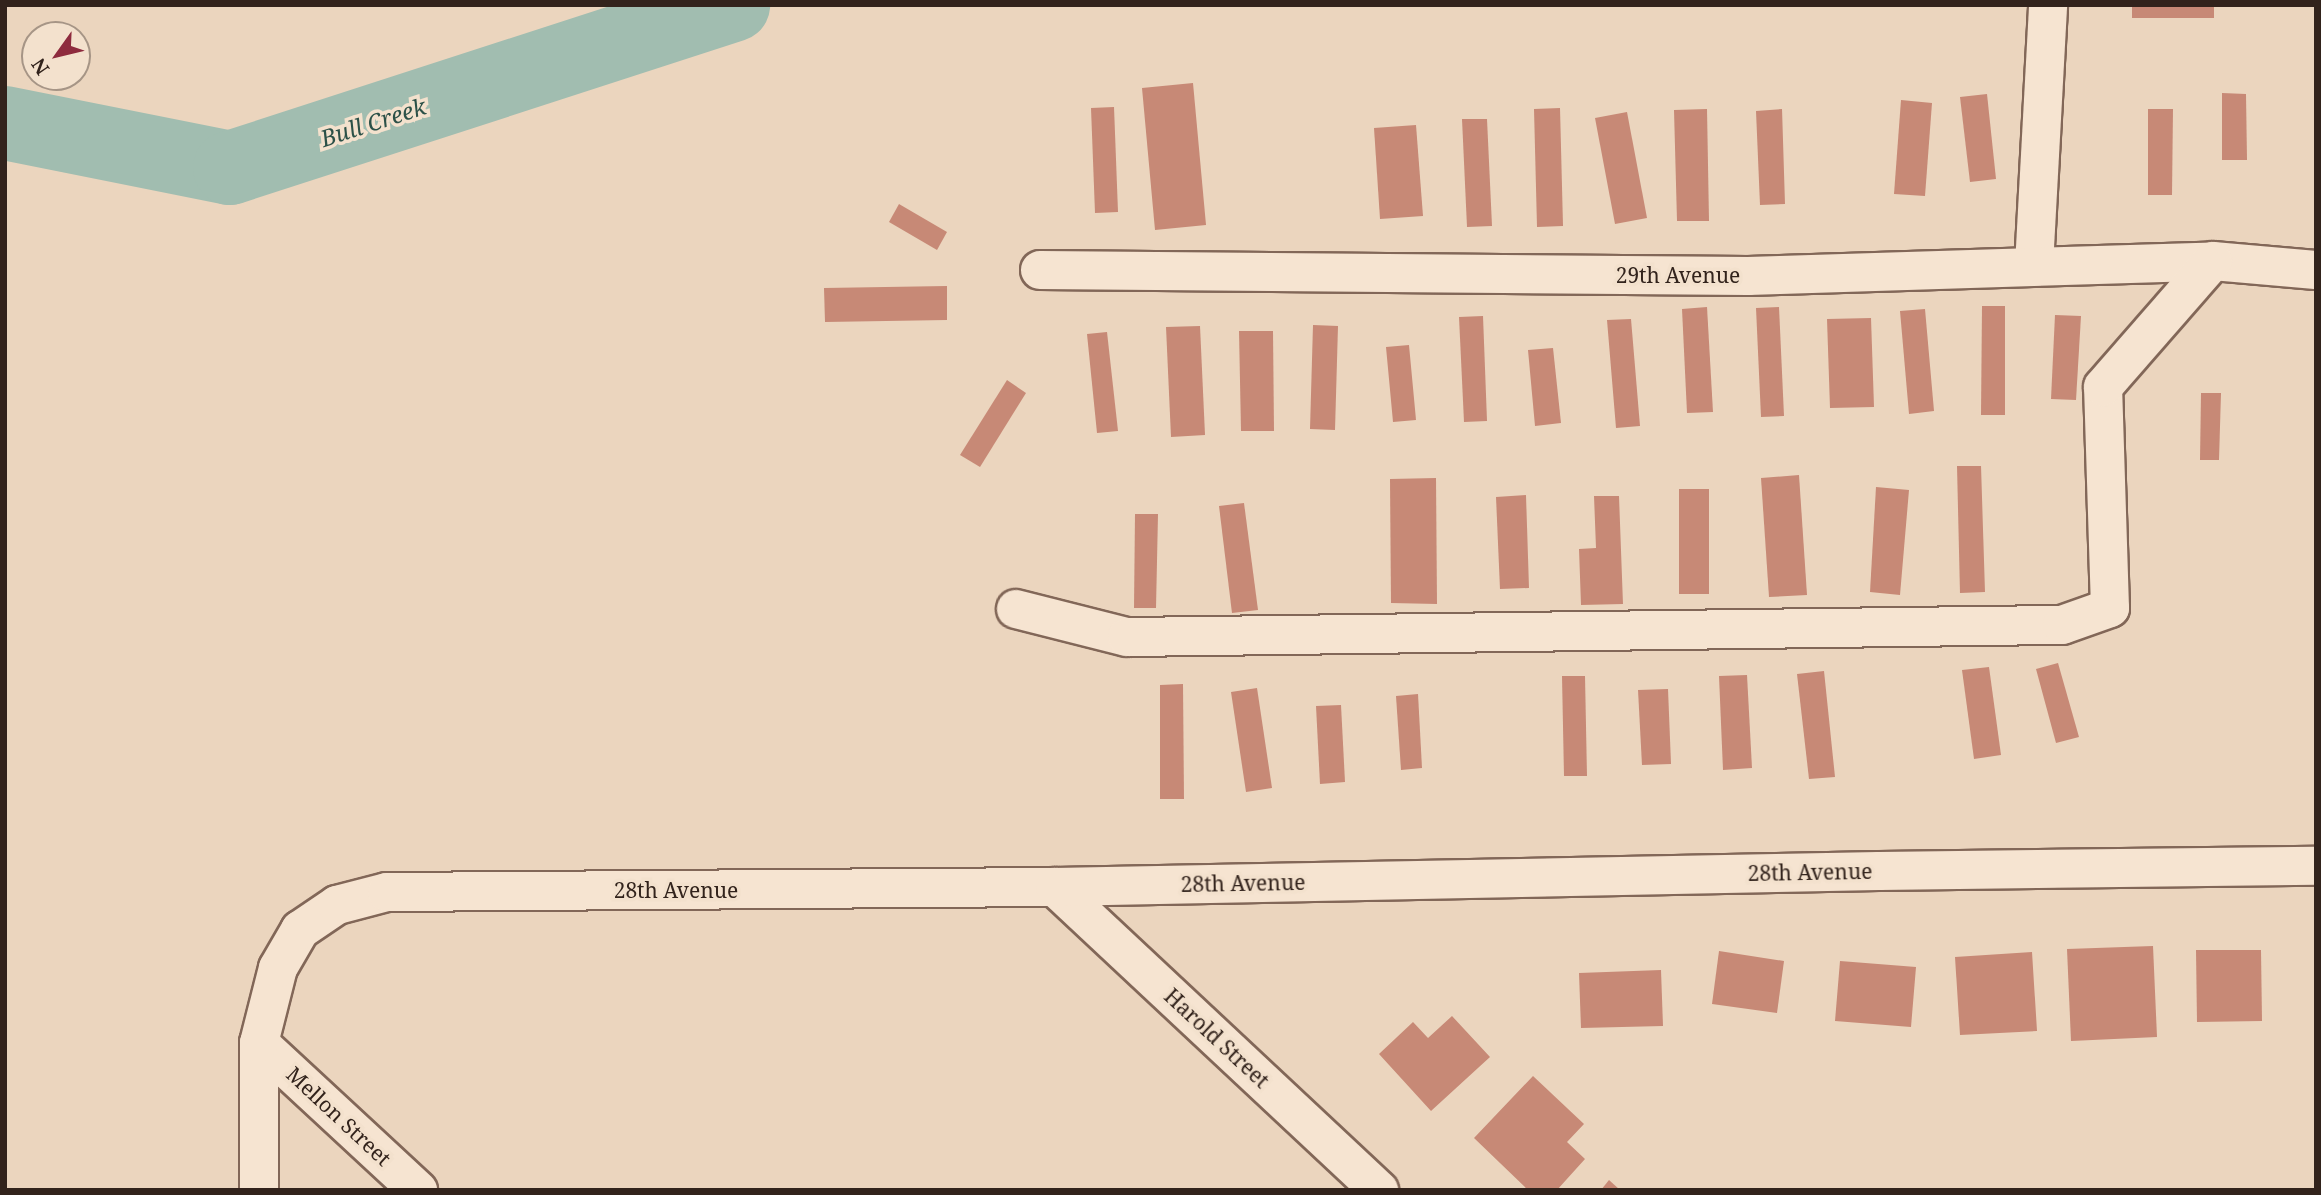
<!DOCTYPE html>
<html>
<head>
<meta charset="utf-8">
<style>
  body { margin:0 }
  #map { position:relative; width:2321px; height:1195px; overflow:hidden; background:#ebd5be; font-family:"Noto Serif",serif }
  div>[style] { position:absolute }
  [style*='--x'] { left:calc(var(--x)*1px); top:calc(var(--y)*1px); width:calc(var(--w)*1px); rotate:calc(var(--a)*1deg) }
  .river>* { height:74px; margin:-37px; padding:0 37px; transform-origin:37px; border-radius:37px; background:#a1bdb0 }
  .building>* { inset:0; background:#c78976 }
  .roads { filter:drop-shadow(2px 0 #826758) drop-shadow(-2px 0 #826758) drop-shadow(0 2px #826758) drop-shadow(0 -2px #826758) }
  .street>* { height:38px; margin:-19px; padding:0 19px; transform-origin:19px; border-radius:19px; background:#f6e4d1 }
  span { translate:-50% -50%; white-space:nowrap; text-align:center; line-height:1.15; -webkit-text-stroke:7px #f3e1cd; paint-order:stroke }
  .street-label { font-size:21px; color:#32231c }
  .water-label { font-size:23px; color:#2c5148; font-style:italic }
  .frame { position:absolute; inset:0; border:7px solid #32231c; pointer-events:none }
  .north { position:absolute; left:21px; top:21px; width:70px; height:70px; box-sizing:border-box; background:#f3e1cd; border:2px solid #a69586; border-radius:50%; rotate:236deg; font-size:19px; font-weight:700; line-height:28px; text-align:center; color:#32231c }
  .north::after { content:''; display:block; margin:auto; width:24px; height:32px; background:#8e2b3e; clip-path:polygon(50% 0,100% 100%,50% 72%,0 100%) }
</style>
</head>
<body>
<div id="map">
  <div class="river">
    <div style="--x:5;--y:123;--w:229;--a:11.3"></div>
    <div style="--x:230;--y:168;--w:529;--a:-17.96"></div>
  </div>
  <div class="building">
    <div style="clip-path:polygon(2132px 5px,2214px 5px,2214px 18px,2132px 18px)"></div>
    <div style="clip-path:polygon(1193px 83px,1206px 225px,1155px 230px,1142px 88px)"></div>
    <div style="clip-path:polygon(2222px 93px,2246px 94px,2247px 160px,2222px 160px)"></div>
    <div style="clip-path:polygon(1987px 94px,1996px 179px,1970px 182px,1960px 97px)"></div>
    <div style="clip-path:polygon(1901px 100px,1932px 103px,1925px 196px,1894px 194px)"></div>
    <div style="clip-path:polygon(1114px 107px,1118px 212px,1095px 213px,1091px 108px)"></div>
    <div style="clip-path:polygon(1560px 108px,1563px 226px,1537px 227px,1534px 109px)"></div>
    <div style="clip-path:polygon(1707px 109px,1709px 221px,1677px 221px,1674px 110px)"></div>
    <div style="clip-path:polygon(1782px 109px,1785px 204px,1760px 205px,1756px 111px)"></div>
    <div style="clip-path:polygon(2148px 109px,2173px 109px,2172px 195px,2148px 195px)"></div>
    <div style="clip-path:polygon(1627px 112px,1647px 218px,1615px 224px,1595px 118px)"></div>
    <div style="clip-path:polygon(1462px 119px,1487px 119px,1492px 226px,1467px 227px)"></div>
    <div style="clip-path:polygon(1416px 125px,1423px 216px,1380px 219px,1374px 128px)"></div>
    <div style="clip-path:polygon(899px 204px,947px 232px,937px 250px,889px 222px)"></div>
    <div style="clip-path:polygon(947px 286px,947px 320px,825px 322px,824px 288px)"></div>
    <div style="clip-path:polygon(1982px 306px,2005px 306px,2005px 415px,1981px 415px)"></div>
    <div style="clip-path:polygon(1707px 307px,1713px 412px,1687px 413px,1682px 309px)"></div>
    <div style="clip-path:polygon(1779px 307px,1784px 416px,1761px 417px,1756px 308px)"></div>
    <div style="clip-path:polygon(1925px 309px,1934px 411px,1909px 414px,1900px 311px)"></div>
    <div style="clip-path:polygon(2055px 315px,2081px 316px,2076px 400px,2051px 399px)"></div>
    <div style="clip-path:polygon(1483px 316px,1487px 421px,1464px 422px,1459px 317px)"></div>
    <div style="clip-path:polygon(1871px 318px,1874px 407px,1830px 408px,1827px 319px)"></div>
    <div style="clip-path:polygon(1631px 319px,1640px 426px,1616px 428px,1607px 320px)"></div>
    <div style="clip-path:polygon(1313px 325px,1338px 326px,1335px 430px,1310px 429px)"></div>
    <div style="clip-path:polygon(1200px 326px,1205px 435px,1171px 437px,1166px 327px)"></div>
    <div style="clip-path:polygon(1239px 331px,1273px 331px,1274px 431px,1241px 431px)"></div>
    <div style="clip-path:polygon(1107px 332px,1118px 431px,1097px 433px,1087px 334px)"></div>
    <div style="clip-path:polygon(1409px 345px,1416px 420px,1393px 422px,1386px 347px)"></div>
    <div style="clip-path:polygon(1553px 348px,1561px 423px,1535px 426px,1528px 350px)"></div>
    <div style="clip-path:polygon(1007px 380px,1026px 393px,980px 467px,960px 455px)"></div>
    <div style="clip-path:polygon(2201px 393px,2221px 393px,2219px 460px,2200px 460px)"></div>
    <div style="clip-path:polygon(1957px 466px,1981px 466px,1985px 592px,1960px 593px)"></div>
    <div style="clip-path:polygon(1799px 475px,1807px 595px,1769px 597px,1761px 478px)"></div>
    <div style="clip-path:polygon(1436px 478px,1437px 604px,1391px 603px,1390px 479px)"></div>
    <div style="clip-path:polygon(1876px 487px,1909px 490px,1900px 595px,1870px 592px)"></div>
    <div style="clip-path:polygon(1679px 489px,1709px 489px,1709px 594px,1679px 594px)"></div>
    <div style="clip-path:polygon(1526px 495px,1529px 588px,1500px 589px,1496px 497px)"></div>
    <div style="clip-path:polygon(1594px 496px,1619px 496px,1623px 604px,1581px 605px,1579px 549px,1596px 548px)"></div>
    <div style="clip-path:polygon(1244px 503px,1258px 610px,1232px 613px,1219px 506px)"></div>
    <div style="clip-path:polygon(1135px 514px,1158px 514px,1156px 608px,1134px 608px)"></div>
    <div style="clip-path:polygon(2058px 663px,2079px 737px,2056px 743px,2036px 669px)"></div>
    <div style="clip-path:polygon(1989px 667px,2001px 755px,1974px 759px,1962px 670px)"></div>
    <div style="clip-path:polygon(1824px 671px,1835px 777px,1809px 779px,1797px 674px)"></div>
    <div style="clip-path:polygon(1747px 675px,1752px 768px,1723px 770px,1719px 676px)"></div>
    <div style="clip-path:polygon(1562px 676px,1585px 676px,1587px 776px,1564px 776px)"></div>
    <div style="clip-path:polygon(1183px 684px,1184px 799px,1160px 799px,1160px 685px)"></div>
    <div style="clip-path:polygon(1257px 688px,1272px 788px,1246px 792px,1231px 692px)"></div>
    <div style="clip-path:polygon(1668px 689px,1671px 764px,1642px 765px,1638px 690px)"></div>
    <div style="clip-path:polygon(1418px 694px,1422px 768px,1401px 770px,1396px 696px)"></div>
    <div style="clip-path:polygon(1341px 705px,1345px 782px,1320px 784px,1316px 706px)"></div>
    <div style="clip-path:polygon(2153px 946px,2157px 1037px,2071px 1041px,2067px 949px)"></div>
    <div style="clip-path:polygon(2196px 950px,2261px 950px,2262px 1021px,2197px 1022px)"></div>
    <div style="clip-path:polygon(1719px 951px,1784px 961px,1777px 1013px,1712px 1004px)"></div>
    <div style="clip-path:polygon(2032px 952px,2037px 1031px,1960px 1035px,1955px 957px)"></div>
    <div style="clip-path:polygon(1840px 961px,1916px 967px,1911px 1027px,1835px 1021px)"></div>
    <div style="clip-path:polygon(1661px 970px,1663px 1026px,1581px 1028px,1579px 973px)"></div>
    <div style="clip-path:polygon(1452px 1016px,1490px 1057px,1431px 1111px,1379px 1054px,1413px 1022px,1428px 1038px)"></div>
    <div style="clip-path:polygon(1533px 1076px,1584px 1124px,1567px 1142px,1585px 1159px,1557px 1190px,1528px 1190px,1474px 1138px)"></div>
    <div style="clip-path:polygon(1609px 1180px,1620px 1190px,1601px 1190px)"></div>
  </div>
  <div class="roads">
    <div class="street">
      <div style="--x:2034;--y:266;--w:261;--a:-86.9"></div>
      <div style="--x:1040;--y:270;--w:708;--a:0.49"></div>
      <div style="--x:1748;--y:276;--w:465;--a:-1.8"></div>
      <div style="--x:2213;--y:261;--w:103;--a:5"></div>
      <div style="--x:1016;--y:609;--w:114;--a:14.2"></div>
      <div style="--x:1127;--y:637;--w:935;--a:-0.74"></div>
      <div style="--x:2062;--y:625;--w:51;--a:-19.5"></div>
      <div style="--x:2110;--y:608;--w:221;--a:-91.8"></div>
      <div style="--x:2103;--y:387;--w:167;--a:-48.9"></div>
      <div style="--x:1055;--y:887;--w:444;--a:43.1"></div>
      <div style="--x:259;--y:1043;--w:217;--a:42.8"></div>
      <div style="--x:259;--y:1190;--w:147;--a:-90"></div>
      <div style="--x:259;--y:1043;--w:77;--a:-75.8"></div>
      <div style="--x:278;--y:968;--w:44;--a:-59.9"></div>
      <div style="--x:300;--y:930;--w:45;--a:-34"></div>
      <div style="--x:337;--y:905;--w:52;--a:-14.6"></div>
      <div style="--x:387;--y:892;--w:668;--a:-0.43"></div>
      <div style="--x:1055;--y:887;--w:824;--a:-1.11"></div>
      <div style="--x:1879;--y:871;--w:437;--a:-0.7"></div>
    </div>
  </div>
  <div class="street-label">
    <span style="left:1678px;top:275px">29th Avenue</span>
    <span style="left:1810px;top:872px;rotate:-1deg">28th Avenue</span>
    <span style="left:1243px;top:883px;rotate:-1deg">28th Avenue</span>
    <span style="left:676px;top:890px">28th Avenue</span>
    <span style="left:1217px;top:1038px;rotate:43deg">Harold Street</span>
    <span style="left:339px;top:1116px;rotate:43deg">Mellon Street</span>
  </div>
  <div class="water-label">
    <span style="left:373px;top:122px;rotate:-18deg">Bull Creek</span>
  </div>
  <div class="frame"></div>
  <div class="north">N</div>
</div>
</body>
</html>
